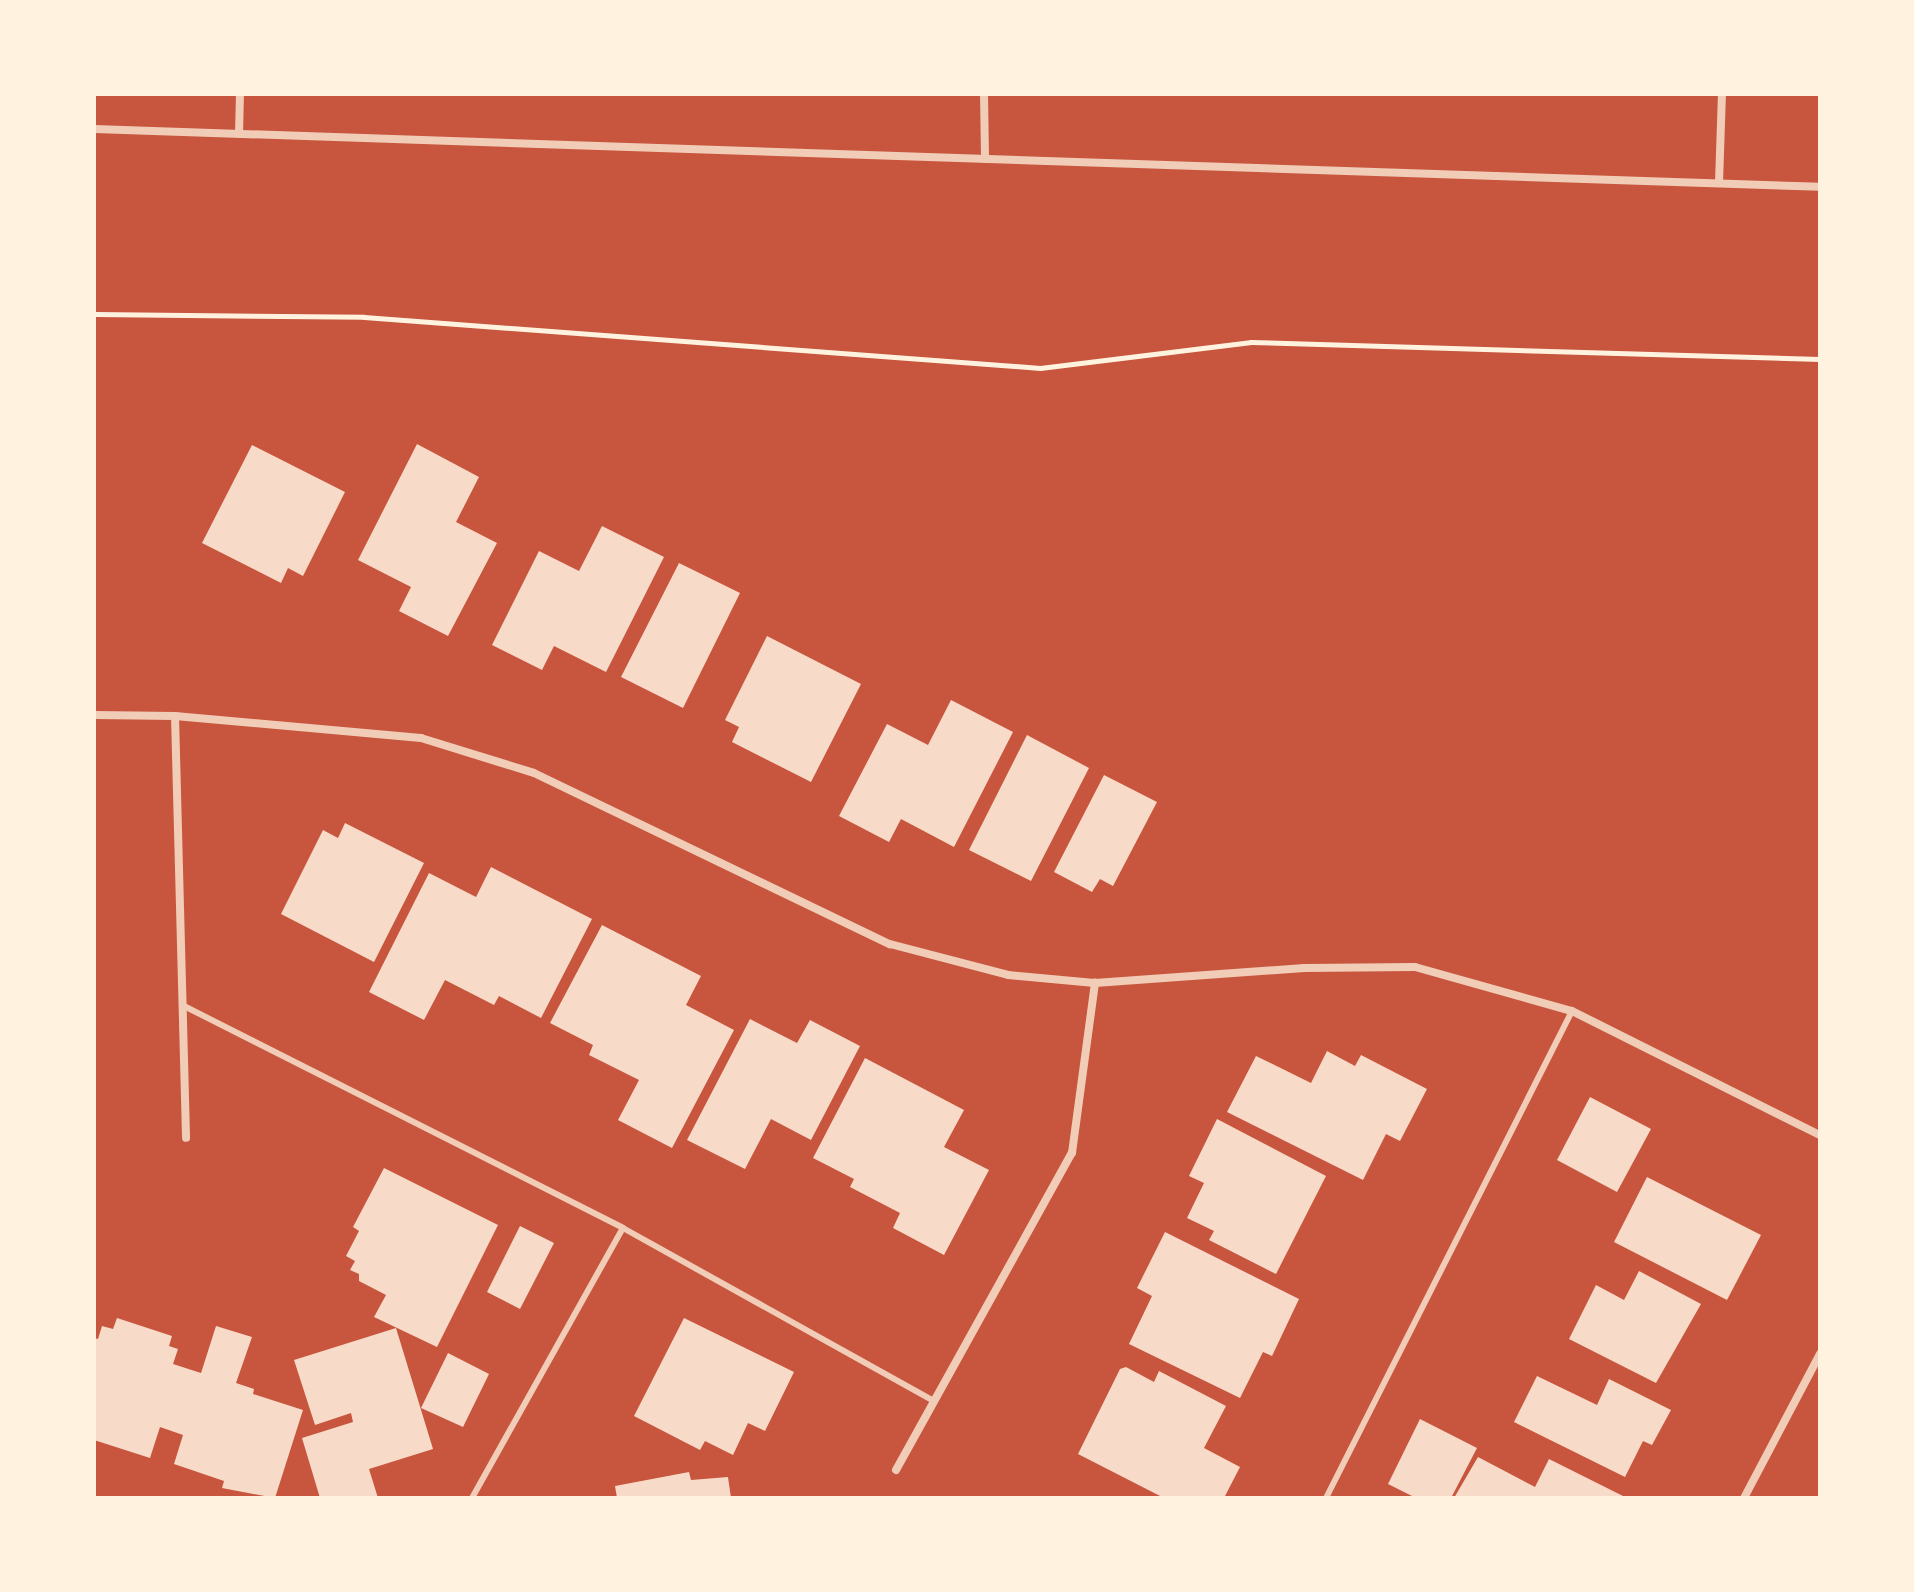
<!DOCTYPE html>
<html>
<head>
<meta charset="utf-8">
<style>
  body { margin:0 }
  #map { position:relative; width:1914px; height:1592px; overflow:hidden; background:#c8553d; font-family:"Noto Serif",serif }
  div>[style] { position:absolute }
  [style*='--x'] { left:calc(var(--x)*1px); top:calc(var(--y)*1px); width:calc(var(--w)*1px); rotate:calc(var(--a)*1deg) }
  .building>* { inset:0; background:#f7dbc8 }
  .path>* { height:5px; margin:-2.5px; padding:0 2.5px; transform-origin:2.5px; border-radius:2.5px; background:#fff3e0 }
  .service>* { height:6px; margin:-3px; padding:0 3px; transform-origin:3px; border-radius:3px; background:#f1ccb7 }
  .minor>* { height:8px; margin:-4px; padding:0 4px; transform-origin:4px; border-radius:4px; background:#f1ccb7 }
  span { translate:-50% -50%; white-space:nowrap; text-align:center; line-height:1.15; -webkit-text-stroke:8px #fff3e0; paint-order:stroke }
  .frame { position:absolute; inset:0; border:96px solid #fff3e0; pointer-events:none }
</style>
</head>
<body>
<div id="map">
  <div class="building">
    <div style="clip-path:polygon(417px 444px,479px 477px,456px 522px,497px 543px,448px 636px,399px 611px,411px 587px,358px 560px)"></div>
    <div style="clip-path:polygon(252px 445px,345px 492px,303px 576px,288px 568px,281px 583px,202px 543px)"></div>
    <div style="clip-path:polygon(602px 526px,664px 557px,606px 672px,554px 646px,542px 670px,492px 645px,539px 551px,579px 571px)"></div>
    <div style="clip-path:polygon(679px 563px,740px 593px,683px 708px,621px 677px)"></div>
    <div style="clip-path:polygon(767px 636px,861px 684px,811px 782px,732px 742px,739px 727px,725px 720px)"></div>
    <div style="clip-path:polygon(951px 700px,1013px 732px,954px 847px,901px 819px,889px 842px,839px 816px,887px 724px,928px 745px)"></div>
    <div style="clip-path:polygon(1027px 735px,1089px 768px,1031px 881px,969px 850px)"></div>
    <div style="clip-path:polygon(1104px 775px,1157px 802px,1113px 886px,1100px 879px,1092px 892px,1054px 872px)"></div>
    <div style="clip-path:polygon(345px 823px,424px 863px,374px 962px,281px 914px,323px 830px,338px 838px)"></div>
    <div style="clip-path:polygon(491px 867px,592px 919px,541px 1018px,499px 996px,494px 1005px,445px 980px,424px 1020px,369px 992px,429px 873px,476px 897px)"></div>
    <div style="clip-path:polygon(602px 925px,701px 976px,686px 1005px,734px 1030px,672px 1148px,618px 1120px,639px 1080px,589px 1055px,593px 1045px,550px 1023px)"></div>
    <div style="clip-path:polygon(750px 1019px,797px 1043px,810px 1020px,860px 1046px,811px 1140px,771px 1119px,745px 1169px,687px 1140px)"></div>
    <div style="clip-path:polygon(1327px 1051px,1355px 1066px,1361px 1055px,1427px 1089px,1400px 1141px,1386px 1134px,1363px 1180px,1227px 1112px,1256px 1056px,1311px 1083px)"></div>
    <div style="clip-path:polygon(865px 1058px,964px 1110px,944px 1147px,989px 1170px,944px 1255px,893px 1228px,900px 1213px,850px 1187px,854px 1179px,813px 1158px)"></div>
    <div style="clip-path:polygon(1590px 1097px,1651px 1129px,1617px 1192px,1557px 1160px)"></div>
    <div style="clip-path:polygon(1217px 1119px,1326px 1176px,1276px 1274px,1209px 1240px,1214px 1231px,1187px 1218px,1204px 1183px,1189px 1176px)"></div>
    <div style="clip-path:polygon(384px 1168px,498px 1225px,437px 1347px,374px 1317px,386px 1295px,359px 1281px,359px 1274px,350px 1270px,355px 1261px,346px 1256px,359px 1231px,353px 1227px)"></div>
    <div style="clip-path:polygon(1647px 1177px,1761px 1235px,1727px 1300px,1614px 1242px)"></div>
    <div style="clip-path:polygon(520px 1226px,554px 1243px,520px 1309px,487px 1292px)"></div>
    <div style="clip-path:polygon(1165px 1232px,1299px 1299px,1272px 1356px,1263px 1352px,1240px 1398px,1129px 1344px,1152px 1296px,1137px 1288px)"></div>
    <div style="clip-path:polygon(1639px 1271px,1701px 1304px,1656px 1383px,1569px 1339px,1596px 1285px,1624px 1300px)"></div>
    <div style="clip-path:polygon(117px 1318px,172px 1336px,169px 1346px,178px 1349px,173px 1364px,201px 1373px,216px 1326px,252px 1337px,236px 1383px,254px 1389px,253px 1394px,303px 1410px,275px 1498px,222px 1488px,224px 1481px,174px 1464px,183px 1435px,160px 1427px,150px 1458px,94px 1440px,94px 1338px,98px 1339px,102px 1326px,113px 1329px)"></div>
    <div style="clip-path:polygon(684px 1318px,794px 1372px,765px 1431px,748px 1423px,733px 1455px,705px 1441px,700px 1450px,634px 1416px)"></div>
    <div style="clip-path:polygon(396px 1328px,433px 1449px,369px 1469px,378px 1498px,320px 1498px,302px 1438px,353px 1422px,351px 1413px,315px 1425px,294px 1360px)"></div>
    <div style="clip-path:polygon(448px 1353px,489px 1374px,463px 1427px,421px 1408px)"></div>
    <div style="clip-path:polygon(1126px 1367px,1154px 1382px,1159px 1371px,1226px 1406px,1204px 1448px,1240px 1467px,1224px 1498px,1164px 1498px,1078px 1454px,1120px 1369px)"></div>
    <div style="clip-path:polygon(1537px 1376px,1597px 1405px,1609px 1379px,1671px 1410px,1652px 1445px,1643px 1441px,1625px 1477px,1514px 1422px)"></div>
    <div style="clip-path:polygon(1420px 1419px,1477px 1448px,1451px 1498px,1416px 1498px,1388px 1484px)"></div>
    <div style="clip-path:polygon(1478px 1457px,1535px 1487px,1549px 1459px,1627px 1498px,1454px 1498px)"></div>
    <div style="clip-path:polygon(689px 1472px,691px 1480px,728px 1477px,731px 1498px,617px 1498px,615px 1486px)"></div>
  </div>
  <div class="path">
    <div style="--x:94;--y:314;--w:270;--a:0.6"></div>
    <div style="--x:364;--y:317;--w:678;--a:4.31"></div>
    <div style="--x:1040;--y:368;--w:213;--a:-7"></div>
    <div style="--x:1251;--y:342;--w:569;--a:1.71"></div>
  </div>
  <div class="service">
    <div style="--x:182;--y:1005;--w:494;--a:26.8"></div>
    <div style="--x:623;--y:1228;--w:356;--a:29.1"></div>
    <div style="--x:472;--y:1498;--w:309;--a:-60.8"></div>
    <div style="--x:1326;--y:1498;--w:546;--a:-63.2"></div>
  </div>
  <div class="minor">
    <div style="--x:984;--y:94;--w:65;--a:89.1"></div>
    <div style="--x:94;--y:129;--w:1727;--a:1.92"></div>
    <div style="--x:239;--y:134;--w:40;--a:-88.6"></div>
    <div style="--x:1719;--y:183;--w:89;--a:-88.1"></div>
    <div style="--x:94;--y:715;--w:81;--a:0.7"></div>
    <div style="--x:175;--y:716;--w:247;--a:5.1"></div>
    <div style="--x:421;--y:738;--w:118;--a:17.2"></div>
    <div style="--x:534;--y:773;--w:395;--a:25.7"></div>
    <div style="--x:890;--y:944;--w:122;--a:14.7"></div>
    <div style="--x:1008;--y:975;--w:87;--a:5.3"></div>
    <div style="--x:1095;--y:983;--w:210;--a:-4.1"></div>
    <div style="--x:1304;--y:968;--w:111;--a:-0.5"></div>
    <div style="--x:1415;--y:967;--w:163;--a:15.7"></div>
    <div style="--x:1572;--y:1011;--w:277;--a:26.6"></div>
    <div style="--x:175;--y:716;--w:422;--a:88.5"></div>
    <div style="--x:896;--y:1470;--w:363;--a:-61"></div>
    <div style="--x:1072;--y:1153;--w:172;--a:-82.3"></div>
    <div style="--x:1744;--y:1498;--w:163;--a:-62.2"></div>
  </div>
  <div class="frame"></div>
</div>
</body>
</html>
